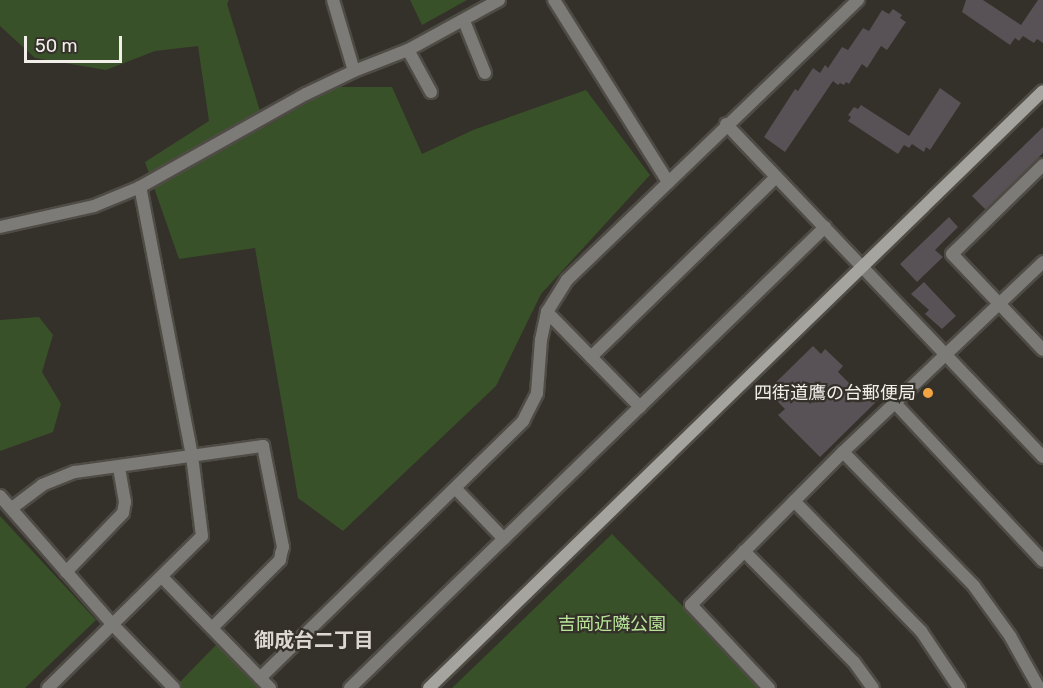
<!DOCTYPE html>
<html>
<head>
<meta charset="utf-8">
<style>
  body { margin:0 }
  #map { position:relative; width:1043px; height:688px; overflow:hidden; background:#34302a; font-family:Rubik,"Noto Sans JP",sans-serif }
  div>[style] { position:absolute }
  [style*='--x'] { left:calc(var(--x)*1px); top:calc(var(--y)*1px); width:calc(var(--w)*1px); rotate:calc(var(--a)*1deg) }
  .green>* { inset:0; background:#395128 }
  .building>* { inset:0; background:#585155 }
  .roads { filter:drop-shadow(2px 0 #4f4b45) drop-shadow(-2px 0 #4f4b45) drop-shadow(0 2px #4f4b45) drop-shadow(0 -2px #4f4b45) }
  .street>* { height:12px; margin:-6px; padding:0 6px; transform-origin:6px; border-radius:6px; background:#7c7b77 }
  .secondary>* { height:12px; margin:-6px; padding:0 6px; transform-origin:6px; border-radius:6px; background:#a6a49f }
  .dots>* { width:16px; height:16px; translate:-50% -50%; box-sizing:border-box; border:3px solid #34302a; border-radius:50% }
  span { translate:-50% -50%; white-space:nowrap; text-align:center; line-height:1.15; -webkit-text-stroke:4.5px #34302a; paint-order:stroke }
  .poi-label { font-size:18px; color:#f2efeb }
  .right { translate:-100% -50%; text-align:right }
  .park-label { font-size:18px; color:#b8e598 }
  .neighbourhood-label { font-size:20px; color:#ddd7d0; font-weight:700 }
  .scale { position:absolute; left:24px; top:36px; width:98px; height:27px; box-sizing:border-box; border:3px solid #f2efeb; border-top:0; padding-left:8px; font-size:18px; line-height:21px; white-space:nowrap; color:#f2efeb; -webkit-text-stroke:4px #34302a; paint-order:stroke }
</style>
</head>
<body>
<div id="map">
  <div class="green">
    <div style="clip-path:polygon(0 0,229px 0,227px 4px,265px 127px,335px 87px,392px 87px,422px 154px,473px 130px,586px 90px,650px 175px,541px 294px,496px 386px,343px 531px,298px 498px,255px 248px,179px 259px,145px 162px,209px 121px,198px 46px,155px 51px,106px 70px,35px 58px,0 26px)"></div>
    <div style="clip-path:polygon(410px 0,467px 0,422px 25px)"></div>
    <div style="clip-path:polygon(39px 317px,53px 335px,42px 372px,61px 404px,53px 432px,0 451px,0 320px)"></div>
    <div style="clip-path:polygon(0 516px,96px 620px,25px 688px,0 688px)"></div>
    <div style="clip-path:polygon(612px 534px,763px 688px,452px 688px)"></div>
    <div style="clip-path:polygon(217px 644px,262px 688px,181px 688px,177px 685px)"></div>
  </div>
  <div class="building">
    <div style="clip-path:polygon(966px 0,983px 0,1021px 25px,1038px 0,1043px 0,1043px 43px,1037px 39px,1034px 43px,1023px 36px,1019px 41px,1015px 38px,1010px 45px,962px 12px)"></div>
    <div style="clip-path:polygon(893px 9px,902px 15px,900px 18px,906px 22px,887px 50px,881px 46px,867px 68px,862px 64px,849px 84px,846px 82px,844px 85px,840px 83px,838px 85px,833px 81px,785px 152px,764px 137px,795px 89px,798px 91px,813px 68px,820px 73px,825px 65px,828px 68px,842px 47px,848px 50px,863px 28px,869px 31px,882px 10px,889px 14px)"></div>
    <div style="clip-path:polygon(940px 88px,961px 103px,930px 150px,926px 147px,924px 152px,912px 144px,909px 148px,904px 145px,898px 154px,848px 121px,851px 117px,848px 115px,854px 107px,858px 109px,861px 105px,909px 136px)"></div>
    <div style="clip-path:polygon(1043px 127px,1043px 153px,986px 210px,972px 196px)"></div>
    <div style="clip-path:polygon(949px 217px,958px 227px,935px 250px,943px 257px,917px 282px,900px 264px)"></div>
    <div style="clip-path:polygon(924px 282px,956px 316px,942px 329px,925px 314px,929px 310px,911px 294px)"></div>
    <div style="clip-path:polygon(813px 346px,821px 354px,825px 349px,843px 366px,838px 372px,865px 399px,872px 392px,879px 399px,820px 457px,778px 415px,785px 409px,767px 391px)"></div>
  </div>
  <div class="roads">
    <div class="street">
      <div style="--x:333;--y:0;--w:74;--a:73.5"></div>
      <div style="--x:554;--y:0;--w:215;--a:57.9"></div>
      <div style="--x:464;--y:21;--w:56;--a:68"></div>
      <div style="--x:408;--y:50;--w:48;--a:61.3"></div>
      <div style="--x:726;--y:124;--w:460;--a:46.4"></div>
      <div style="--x:1043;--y:165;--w:127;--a:135.6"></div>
      <div style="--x:952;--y:254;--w:132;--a:46.5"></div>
      <div style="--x:0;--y:227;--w:96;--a:-12.6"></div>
      <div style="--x:94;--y:206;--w:50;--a:-22.4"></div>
      <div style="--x:140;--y:187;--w:190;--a:-29.3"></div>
      <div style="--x:306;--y:94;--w:53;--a:-25.6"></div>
      <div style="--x:354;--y:71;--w:58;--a:-21.3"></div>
      <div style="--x:408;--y:50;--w:104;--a:-28.8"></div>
      <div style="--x:547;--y:312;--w:133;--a:45.6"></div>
      <div style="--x:591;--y:357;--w:258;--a:-44.2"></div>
      <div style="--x:895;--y:403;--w:216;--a:46.9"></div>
      <div style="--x:843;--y:452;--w:187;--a:45.6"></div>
      <div style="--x:974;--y:586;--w:62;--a:54.2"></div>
      <div style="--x:1010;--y:636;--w:60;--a:60.9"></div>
      <div style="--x:456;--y:489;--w:69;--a:46.2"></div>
      <div style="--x:0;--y:496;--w:170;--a:48.8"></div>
      <div style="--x:112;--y:624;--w:89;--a:45.9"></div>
      <div style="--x:794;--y:501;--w:182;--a:45.7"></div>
      <div style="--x:921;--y:631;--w:69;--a:56.3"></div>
      <div style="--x:12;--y:508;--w:38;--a:-37"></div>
      <div style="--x:42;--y:485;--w:35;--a:-22"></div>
      <div style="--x:75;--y:472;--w:190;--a:-7.9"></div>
      <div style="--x:263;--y:446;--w:103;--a:78.8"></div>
      <div style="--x:283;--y:547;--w:7;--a:106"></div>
      <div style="--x:281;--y:554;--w:6;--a:99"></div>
      <div style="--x:280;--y:560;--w:96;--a:135"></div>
      <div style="--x:744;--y:551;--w:156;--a:45.3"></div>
      <div style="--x:854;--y:662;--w:32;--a:54"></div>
      <div style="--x:66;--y:572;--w:82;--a:-46"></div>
      <div style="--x:123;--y:513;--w:11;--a:-80"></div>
      <div style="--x:125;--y:502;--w:36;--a:-100"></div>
      <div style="--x:162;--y:577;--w:155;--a:45.8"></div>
      <div style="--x:260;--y:678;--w:368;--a:-44.3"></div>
      <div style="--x:523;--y:421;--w:31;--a:-63"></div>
      <div style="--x:537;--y:393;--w:53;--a:-85.7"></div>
      <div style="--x:541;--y:340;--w:29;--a:-78"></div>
      <div style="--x:547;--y:312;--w:38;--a:-58"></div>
      <div style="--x:567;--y:280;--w:404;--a:-43.9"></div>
      <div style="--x:48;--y:688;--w:216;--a:-44.6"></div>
      <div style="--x:202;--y:536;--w:81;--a:-97.1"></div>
      <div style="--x:192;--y:456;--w:274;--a:-100.9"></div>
      <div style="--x:350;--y:688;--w:662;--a:-44.14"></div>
      <div style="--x:769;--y:688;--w:114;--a:-133.2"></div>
      <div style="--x:691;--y:605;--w:216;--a:-45.2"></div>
      <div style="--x:843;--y:452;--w:276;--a:-43.5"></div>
    </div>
    <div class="secondary">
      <div style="--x:429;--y:688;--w:856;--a:-44.2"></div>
    </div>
  </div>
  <div class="dots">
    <div style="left:928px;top:393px;background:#f3a442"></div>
  </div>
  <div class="poi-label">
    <span class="right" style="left:916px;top:393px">四街道鷹の台郵便局</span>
  </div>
  <div class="park-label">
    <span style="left:612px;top:624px">吉岡近隣公園</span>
  </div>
  <div class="neighbourhood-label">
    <span style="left:314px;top:640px">御成台二丁目</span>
  </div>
  <div class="scale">50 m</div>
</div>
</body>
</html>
